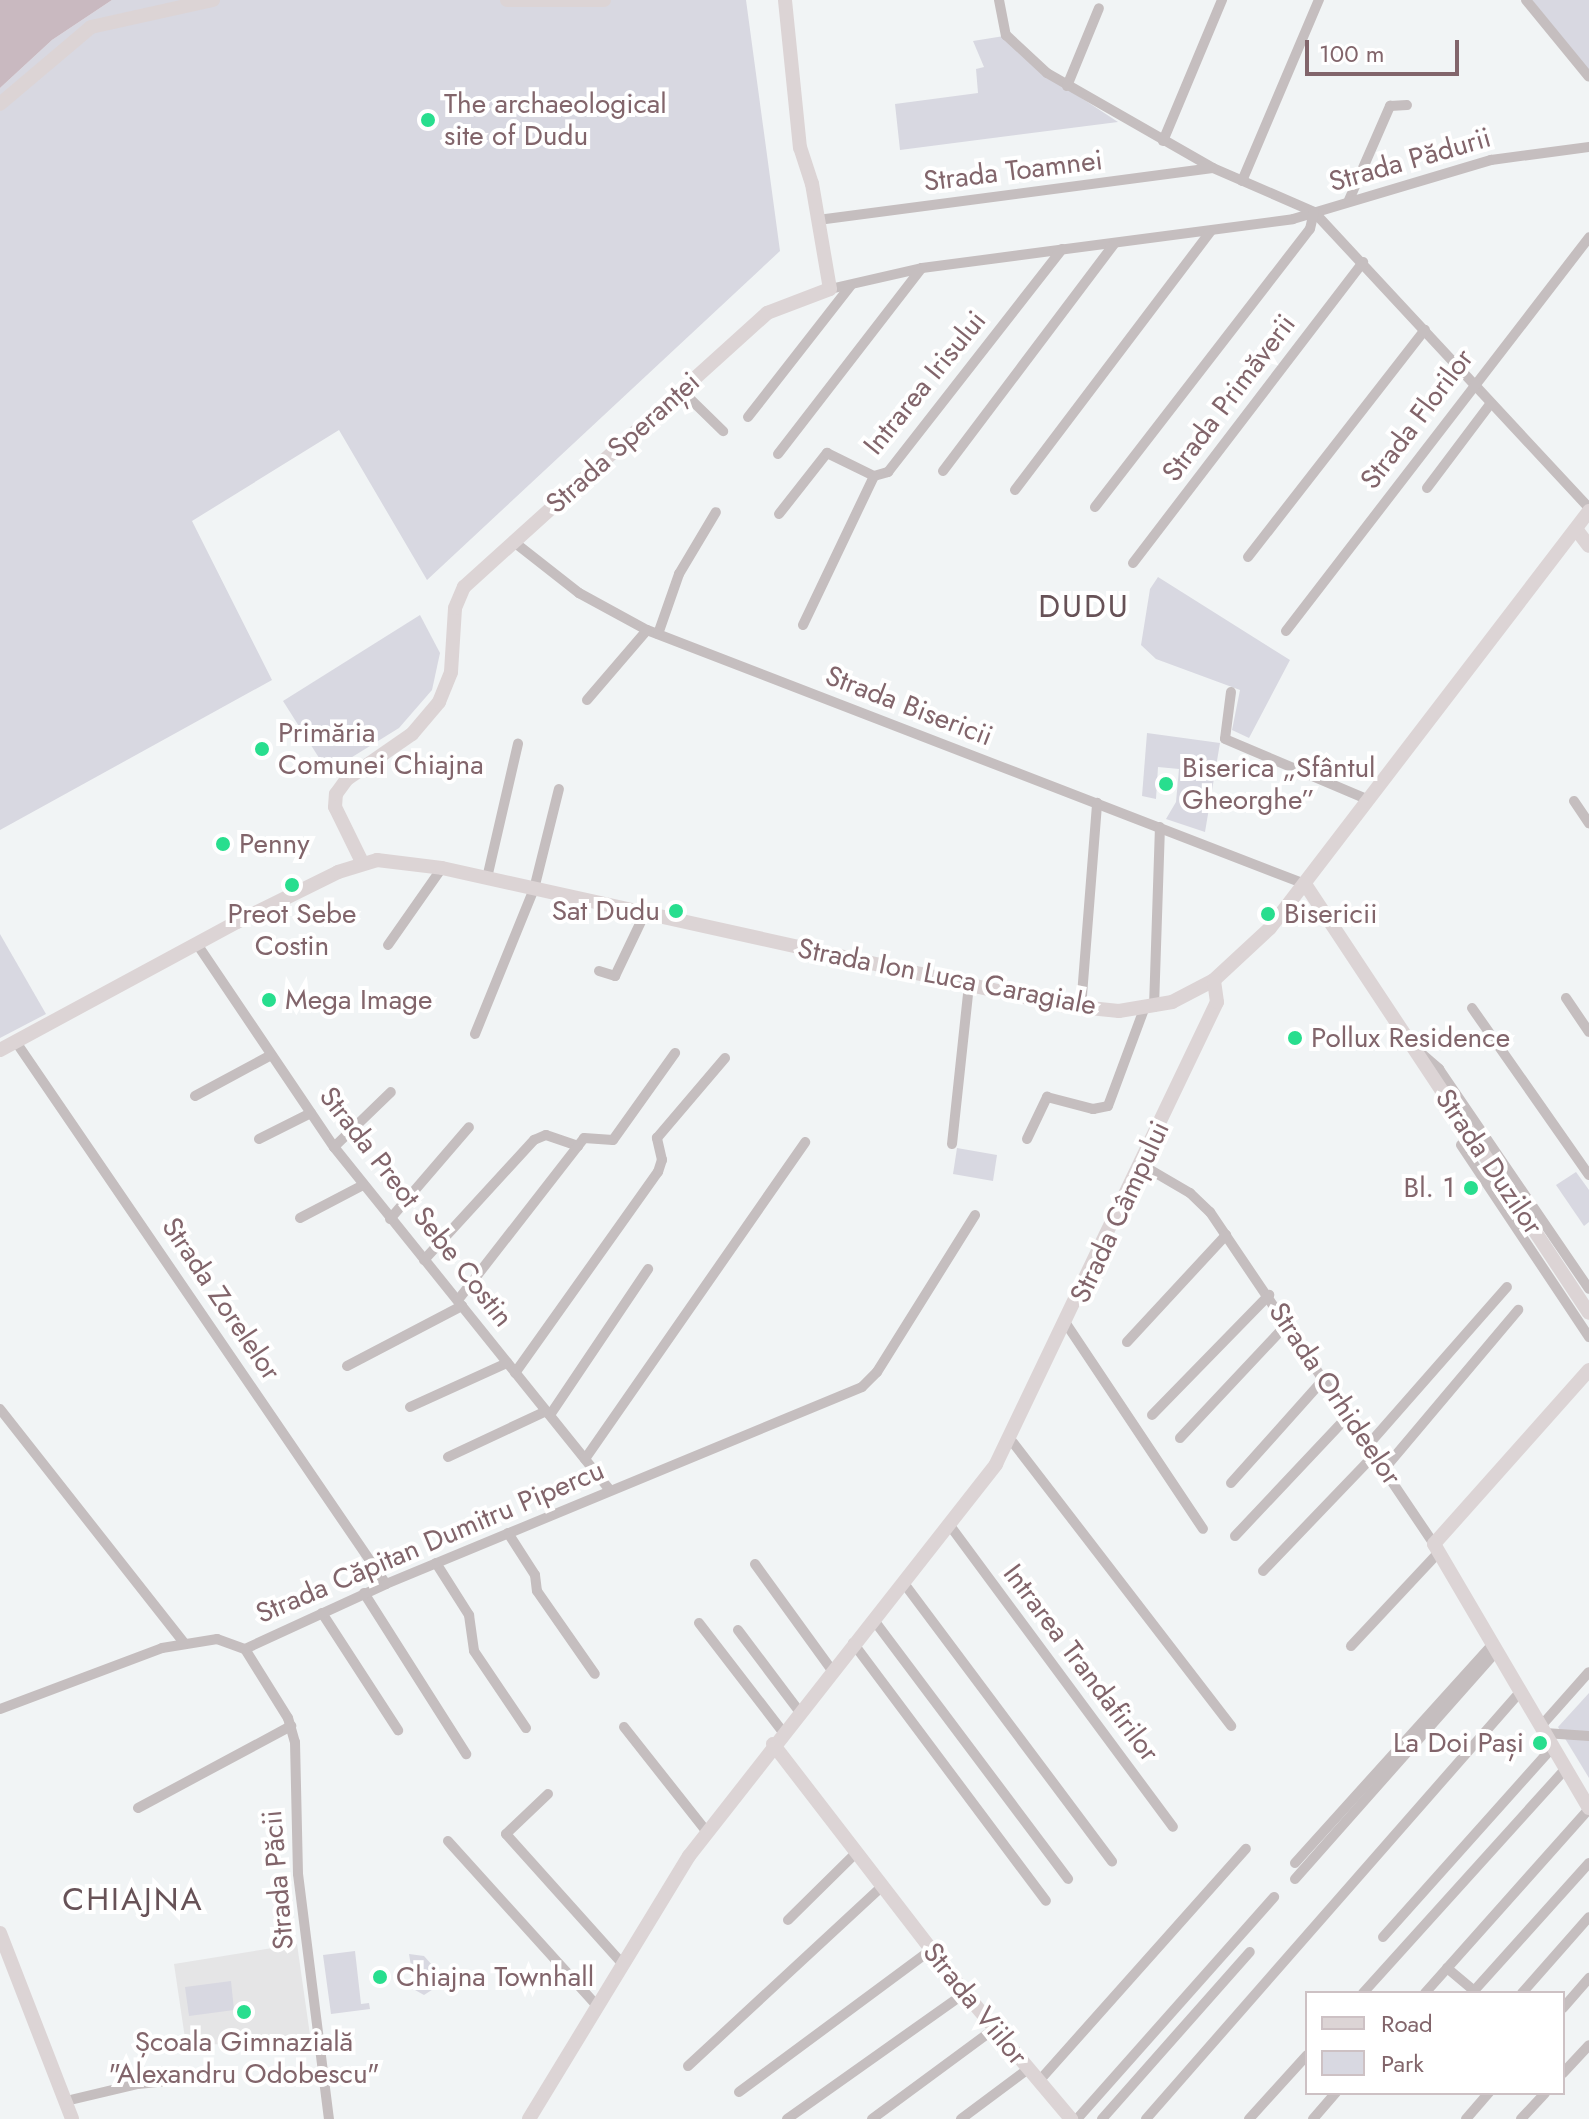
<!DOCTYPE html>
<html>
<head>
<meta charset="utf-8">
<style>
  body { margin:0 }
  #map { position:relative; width:1589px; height:2119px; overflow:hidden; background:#f1f4f5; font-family:Jost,sans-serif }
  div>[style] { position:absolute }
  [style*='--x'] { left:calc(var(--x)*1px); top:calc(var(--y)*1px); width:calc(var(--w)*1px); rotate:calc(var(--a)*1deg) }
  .built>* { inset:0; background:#e5e5e6 }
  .green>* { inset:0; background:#d8d8e1 }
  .water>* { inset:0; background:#c9b9c0 }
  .street>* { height:10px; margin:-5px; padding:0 5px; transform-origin:5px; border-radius:5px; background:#c5bebf }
  .secondary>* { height:14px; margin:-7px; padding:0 7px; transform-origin:7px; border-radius:7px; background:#dcd4d5 }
  .dots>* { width:22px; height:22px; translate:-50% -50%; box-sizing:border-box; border:4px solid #fff; border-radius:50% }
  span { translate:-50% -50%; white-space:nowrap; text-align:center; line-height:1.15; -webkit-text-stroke:8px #fff; paint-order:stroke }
  .poi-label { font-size:28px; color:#82656b }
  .left { translate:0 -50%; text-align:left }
  .right { translate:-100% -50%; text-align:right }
  .street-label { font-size:28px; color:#82656b }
  .quarter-label { font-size:32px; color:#675257; letter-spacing:2px }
  .legend { position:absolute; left:1305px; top:1991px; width:260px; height:104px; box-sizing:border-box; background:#fff; border:2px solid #cdc1c4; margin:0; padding:10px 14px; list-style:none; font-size:24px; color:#82656b }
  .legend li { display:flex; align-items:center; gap:16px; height:40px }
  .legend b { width:40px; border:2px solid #cdc1c4 }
  .scale { position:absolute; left:1305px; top:40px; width:154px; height:36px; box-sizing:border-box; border:4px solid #82656b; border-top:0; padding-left:10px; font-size:24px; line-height:28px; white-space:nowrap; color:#82656b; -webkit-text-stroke:6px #fff; paint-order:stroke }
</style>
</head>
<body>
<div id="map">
  <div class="built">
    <div style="clip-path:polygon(297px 1944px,311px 2042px,186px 2045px,174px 1964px)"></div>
  </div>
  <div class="green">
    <div style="clip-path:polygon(112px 0,746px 0,780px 251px,427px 580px,339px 430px,192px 521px,272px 680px,0 830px,0 88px,52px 40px)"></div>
    <div style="clip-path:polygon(1532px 0,1589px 0,1589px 71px)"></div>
    <div style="clip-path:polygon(1004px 36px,1051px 78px,1118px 122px,900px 150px,895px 104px,978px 93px,976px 69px,984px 67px,973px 41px)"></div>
    <div style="clip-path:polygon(1158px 577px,1290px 660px,1249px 738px,1232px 730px,1240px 690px,1156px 659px,1141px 645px,1150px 589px)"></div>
    <div style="clip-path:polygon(420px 615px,440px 653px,432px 690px,399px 728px,328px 772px,283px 701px)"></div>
    <div style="clip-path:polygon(1147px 733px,1220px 743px,1205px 832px,1166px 819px,1176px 802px,1179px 769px,1158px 767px,1156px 799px,1142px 796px)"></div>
    <div style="clip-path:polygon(0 934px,46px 1014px,0 1038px)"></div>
    <div style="clip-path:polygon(957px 1148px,997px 1155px,993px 1181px,953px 1174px)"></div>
    <div style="clip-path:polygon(1576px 1172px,1589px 1190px,1589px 1222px,1584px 1226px,1556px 1185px)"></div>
    <div style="clip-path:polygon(1589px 1693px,1589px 1778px,1558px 1727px)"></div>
    <div style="clip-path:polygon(355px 1951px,361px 2004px,369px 2003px,370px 2009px,331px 2014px,323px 1955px)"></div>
    <div style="clip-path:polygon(409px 1954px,424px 1956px,441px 1975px,438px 1986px,424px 1995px,415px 1990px)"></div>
    <div style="clip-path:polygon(231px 1981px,234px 2010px,189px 2016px,185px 1987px)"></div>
  </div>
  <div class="water">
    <div style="clip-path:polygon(0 0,112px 0,52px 40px,0 88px)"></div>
  </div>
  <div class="street">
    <div style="--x:999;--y:0;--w:36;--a:79"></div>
    <div style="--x:1006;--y:35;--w:56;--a:42.8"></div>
    <div style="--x:1047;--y:73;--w:191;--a:29.8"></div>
    <div style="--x:1213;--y:168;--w:110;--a:23.5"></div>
    <div style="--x:1314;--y:212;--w:404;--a:47.1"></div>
    <div style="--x:1526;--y:0;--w:99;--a:50.7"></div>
    <div style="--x:1067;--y:86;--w:84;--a:-67.7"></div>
    <div style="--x:1163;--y:141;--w:153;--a:-67.3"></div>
    <div style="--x:1242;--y:181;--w:197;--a:-67"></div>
    <div style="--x:1349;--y:200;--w:103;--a:-66.4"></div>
    <div style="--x:1390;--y:106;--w:17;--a:-3"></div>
    <div style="--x:818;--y:220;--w:398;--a:-7.5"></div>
    <div style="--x:830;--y:289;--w:94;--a:-12.9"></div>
    <div style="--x:922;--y:268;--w:374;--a:-7.5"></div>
    <div style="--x:1293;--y:219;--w:207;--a:-16.6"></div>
    <div style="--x:1491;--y:160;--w:99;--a:-7.6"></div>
    <div style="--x:681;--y:390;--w:59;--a:44.3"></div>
    <div style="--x:748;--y:417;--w:167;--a:-52"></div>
    <div style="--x:778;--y:454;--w:235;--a:-52.3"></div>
    <div style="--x:943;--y:471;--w:284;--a:-53"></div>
    <div style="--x:1427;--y:488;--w:106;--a:-53"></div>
    <div style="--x:1015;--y:490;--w:325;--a:-52.9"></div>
    <div style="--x:1095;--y:507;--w:351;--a:-52.3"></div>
    <div style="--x:1310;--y:229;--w:17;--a:-77"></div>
    <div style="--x:779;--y:514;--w:78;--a:-51.8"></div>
    <div style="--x:827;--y:453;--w:52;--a:26.1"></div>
    <div style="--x:874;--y:476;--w:15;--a:-16"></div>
    <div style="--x:888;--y:472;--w:283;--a:-52"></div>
    <div style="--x:514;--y:542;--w:83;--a:38.1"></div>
    <div style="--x:579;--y:593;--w:77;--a:28.6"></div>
    <div style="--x:647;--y:630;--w:705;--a:21.11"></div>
    <div style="--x:1248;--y:557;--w:288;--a:-52.1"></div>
    <div style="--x:1133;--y:563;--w:379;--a:-52.6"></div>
    <div style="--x:803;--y:625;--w:165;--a:-64.5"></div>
    <div style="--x:1286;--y:631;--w:497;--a:-52.4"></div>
    <div style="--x:658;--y:634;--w:64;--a:-70.7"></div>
    <div style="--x:679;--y:574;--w:72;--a:-59.2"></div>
    <div style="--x:1231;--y:692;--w:47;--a:97.3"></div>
    <div style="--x:1225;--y:739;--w:156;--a:23"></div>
    <div style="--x:587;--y:700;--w:92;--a:-49.4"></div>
    <div style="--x:1574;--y:801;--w:27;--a:56"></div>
    <div style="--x:487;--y:878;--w:138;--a:-77"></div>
    <div style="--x:197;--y:944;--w:245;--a:56"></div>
    <div style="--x:334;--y:1147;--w:440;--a:51.2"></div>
    <div style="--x:388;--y:945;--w:94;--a:-55"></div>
    <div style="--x:599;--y:971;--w:17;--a:17"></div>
    <div style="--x:615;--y:976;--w:70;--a:-64.5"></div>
    <div style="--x:1566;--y:998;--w:41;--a:55.9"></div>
    <div style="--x:1154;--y:1007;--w:180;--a:-88.1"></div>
    <div style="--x:1081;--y:1008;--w:206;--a:-85.5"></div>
    <div style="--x:1472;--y:1008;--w:204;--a:55"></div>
    <div style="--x:475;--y:1034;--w:157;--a:-67.9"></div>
    <div style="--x:534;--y:889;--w:103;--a:-76"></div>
    <div style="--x:16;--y:1042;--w:656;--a:55.68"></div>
    <div style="--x:1422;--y:1054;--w:23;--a:41"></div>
    <div style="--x:1439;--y:1069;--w:266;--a:55.7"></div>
    <div style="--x:195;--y:1096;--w:86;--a:-28.3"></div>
    <div style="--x:259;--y:1139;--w:58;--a:-26.6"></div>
    <div style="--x:1027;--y:1139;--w:47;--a:-64.5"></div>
    <div style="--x:1047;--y:1097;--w:48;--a:14.6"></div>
    <div style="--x:1093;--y:1109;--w:15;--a:-11"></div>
    <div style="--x:1108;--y:1106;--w:103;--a:-69.6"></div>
    <div style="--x:952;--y:1144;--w:159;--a:-83.9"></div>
    <div style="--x:1461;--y:1145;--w:231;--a:56.3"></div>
    <div style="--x:334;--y:1147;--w:79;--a:-44"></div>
    <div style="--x:1142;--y:1165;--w:56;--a:30.3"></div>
    <div style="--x:1190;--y:1193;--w:28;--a:44"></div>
    <div style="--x:1210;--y:1212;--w:400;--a:56"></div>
    <div style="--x:300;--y:1218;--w:71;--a:-27.6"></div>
    <div style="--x:390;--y:1219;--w:121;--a:-49.3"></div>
    <div style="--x:424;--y:1260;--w:163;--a:-47.5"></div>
    <div style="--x:534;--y:1140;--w:13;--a:-23"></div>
    <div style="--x:546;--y:1135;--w:34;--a:19"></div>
    <div style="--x:458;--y:1300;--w:205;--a:-52.1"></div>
    <div style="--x:584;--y:1138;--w:29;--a:4"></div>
    <div style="--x:613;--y:1140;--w:107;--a:-54.5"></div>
    <div style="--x:1067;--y:1325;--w:245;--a:56.3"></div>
    <div style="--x:1127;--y:1342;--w:146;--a:-47.2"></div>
    <div style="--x:347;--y:1366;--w:130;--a:-27.6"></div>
    <div style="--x:515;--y:1373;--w:247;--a:-54.6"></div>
    <div style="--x:658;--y:1172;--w:13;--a:-72"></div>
    <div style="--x:662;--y:1160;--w:23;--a:-103"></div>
    <div style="--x:657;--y:1138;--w:105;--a:-49.6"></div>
    <div style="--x:410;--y:1407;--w:107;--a:-24.4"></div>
    <div style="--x:0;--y:1409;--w:298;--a:51.8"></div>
    <div style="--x:550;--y:1415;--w:176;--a:-56.1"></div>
    <div style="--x:1152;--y:1415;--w:168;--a:-45.7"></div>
    <div style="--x:1180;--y:1438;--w:158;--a:-46.8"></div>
    <div style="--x:1011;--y:1440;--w:361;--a:52.4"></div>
    <div style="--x:1369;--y:1444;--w:209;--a:-48.7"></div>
    <div style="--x:448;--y:1457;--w:108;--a:-25.1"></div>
    <div style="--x:585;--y:1459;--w:386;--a:-55.2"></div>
    <div style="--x:1385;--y:1468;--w:207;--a:-49.9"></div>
    <div style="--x:1231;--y:1483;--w:141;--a:-48.2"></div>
    <div style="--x:951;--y:1527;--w:373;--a:53.5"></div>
    <div style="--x:508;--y:1533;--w:50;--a:57.3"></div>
    <div style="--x:535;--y:1575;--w:16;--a:83"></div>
    <div style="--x:537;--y:1591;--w:101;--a:55.1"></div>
    <div style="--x:1235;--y:1536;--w:168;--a:-46.7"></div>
    <div style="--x:436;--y:1563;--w:62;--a:57.6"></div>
    <div style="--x:469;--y:1615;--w:36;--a:82"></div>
    <div style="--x:474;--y:1651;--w:93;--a:56"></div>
    <div style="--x:755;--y:1564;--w:130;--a:54.1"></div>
    <div style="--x:1263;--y:1571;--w:163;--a:-46.2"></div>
    <div style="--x:903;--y:1582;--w:349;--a:53.2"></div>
    <div style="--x:364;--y:1593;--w:191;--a:57.6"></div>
    <div style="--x:322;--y:1613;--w:140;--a:57"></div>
    <div style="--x:873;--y:1619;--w:325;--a:53.1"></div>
    <div style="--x:699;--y:1623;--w:138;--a:52.4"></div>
    <div style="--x:738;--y:1630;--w:101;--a:53"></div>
    <div style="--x:853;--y:1643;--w:322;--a:53.2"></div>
    <div style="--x:1351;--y:1646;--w:129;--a:-46.9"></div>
    <div style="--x:245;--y:1649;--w:155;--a:-24.7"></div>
    <div style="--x:386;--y:1584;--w:515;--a:-22.48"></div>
    <div style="--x:862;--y:1387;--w:21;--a:-45"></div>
    <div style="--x:877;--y:1372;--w:185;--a:-58"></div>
    <div style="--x:0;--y:1709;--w:173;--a:-20.6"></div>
    <div style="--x:162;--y:1648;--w:56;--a:-9.3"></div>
    <div style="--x:217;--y:1639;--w:30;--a:20"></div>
    <div style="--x:245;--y:1649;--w:81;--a:58.1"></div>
    <div style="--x:288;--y:1718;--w:25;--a:74"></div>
    <div style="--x:295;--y:1742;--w:132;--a:88.7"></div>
    <div style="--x:298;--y:1874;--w:247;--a:82.8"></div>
    <div style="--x:1541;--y:1726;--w:72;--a:-48.4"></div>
    <div style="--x:624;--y:1727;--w:134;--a:51.7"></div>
    <div style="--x:1545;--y:1733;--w:44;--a:3.9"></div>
    <div style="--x:548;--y:1794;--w:58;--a:136.4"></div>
    <div style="--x:506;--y:1834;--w:172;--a:48.1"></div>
    <div style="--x:138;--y:1808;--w:174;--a:-28.2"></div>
    <div style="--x:448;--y:1841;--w:221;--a:47.9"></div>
    <div style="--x:1295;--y:1863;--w:294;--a:-47.9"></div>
    <div style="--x:1295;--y:1879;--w:303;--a:-48.5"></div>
    <div style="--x:788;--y:1920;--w:94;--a:-44.6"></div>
    <div style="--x:1383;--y:1937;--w:255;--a:-48.2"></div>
    <div style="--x:1447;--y:1968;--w:35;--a:40"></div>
    <div style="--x:1363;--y:1993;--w:303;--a:-47.9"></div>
    <div style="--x:1425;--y:1993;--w:246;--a:-48.3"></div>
    <div style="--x:1472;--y:1993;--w:175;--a:-48"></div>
    <div style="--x:1522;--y:1993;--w:101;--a:-48.6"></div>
    <div style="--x:1563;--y:2008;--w:40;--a:-49"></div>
    <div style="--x:688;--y:2066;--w:263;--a:-42.8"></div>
    <div style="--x:1563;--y:2073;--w:38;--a:-47"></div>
    <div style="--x:1039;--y:2081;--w:311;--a:-48.3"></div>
    <div style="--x:739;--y:2092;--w:239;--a:-36.5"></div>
    <div style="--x:66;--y:2101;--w:74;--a:-13.3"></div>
    <div style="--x:138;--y:2084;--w:67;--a:-6"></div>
    <div style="--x:787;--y:2119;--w:218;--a:-35.3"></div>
    <div style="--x:872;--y:2119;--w:152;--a:-36.4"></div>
    <div style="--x:961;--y:2119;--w:84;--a:-36.7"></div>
    <div style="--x:1077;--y:2119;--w:297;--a:-48.4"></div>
    <div style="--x:1102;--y:2119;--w:223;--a:-48.5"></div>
    <div style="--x:1146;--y:2119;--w:569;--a:-48.78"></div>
    <div style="--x:1249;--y:2119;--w:86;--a:-47.8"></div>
    <div style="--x:1313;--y:2119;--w:35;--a:-49"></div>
    <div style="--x:1466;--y:2119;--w:35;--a:-49"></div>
    <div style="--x:1521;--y:2119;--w:35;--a:-47"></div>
  </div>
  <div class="secondary">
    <div style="--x:507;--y:0;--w:97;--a:0"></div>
    <div style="--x:0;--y:104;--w:119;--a:-40.2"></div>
    <div style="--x:91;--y:27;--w:125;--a:-12.5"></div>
    <div style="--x:1576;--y:529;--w:21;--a:53"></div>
    <div style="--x:362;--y:862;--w:61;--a:-116.1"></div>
    <div style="--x:335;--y:807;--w:13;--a:-86"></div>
    <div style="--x:336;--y:794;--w:19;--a:-54"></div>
    <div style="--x:347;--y:779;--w:79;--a:-34.7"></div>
    <div style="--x:412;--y:734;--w:42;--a:-49.8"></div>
    <div style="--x:439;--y:702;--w:32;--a:-68"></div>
    <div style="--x:451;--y:672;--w:64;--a:-86.4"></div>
    <div style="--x:455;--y:608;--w:23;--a:-67"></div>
    <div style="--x:464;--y:587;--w:409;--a:-42.1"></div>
    <div style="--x:767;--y:313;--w:67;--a:-20.9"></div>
    <div style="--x:830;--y:289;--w:107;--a:-99.7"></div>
    <div style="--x:812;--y:184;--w:38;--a:-108"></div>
    <div style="--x:800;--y:148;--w:149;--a:-95.8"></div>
    <div style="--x:1305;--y:884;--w:514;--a:56.5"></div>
    <div style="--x:0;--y:1050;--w:269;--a:-28.4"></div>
    <div style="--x:237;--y:922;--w:113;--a:-26.3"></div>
    <div style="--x:338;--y:872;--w:41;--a:-17.1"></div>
    <div style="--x:377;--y:860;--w:65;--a:7"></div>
    <div style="--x:442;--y:868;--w:634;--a:12.48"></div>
    <div style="--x:1061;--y:1005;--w:58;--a:5.9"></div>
    <div style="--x:1119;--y:1011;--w:54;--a:-9.6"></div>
    <div style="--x:1172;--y:1002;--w:47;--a:-27.6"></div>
    <div style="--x:1214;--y:980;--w:76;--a:-42.9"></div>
    <div style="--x:1270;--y:928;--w:525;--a:-52.58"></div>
    <div style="--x:1589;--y:1370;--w:233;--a:131.7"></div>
    <div style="--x:1434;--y:1544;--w:306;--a:59.6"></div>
    <div style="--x:773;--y:1744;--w:314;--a:52.4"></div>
    <div style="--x:965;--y:1993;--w:165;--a:49.9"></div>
    <div style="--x:0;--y:1933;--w:199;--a:68.8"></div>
    <div style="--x:529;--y:2119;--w:308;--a:-58.7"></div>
    <div style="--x:689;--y:1856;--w:498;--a:-51.9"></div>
    <div style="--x:996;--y:1464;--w:512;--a:-64.44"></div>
    <div style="--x:1217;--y:1002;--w:22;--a:-98"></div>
  </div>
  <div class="dots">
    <div style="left:428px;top:120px;background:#28de8e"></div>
    <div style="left:262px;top:749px;background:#28de8e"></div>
    <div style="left:1166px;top:784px;background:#28de8e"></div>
    <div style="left:223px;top:844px;background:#28de8e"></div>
    <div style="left:292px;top:885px;background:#28de8e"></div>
    <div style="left:676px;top:911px;background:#28de8e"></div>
    <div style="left:1268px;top:914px;background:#28de8e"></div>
    <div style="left:269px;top:1000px;background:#28de8e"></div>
    <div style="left:1295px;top:1038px;background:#28de8e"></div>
    <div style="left:1471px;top:1188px;background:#28de8e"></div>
    <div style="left:1540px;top:1743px;background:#28de8e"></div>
    <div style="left:380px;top:1977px;background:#28de8e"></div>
    <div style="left:244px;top:2012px;background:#28de8e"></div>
  </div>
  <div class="poi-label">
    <span class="left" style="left:444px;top:120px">The archaeological<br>site of Dudu</span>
    <span class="left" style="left:278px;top:749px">Primăria<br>Comunei Chiajna</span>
    <span class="left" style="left:1182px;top:784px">Biserica „Sfântul<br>Gheorghe”</span>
    <span class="left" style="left:239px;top:844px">Penny</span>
    <span class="right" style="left:660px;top:911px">Sat Dudu</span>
    <span style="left:292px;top:930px">Preot Sebe<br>Costin</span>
    <span class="left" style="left:1284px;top:914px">Bisericii</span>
    <span class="left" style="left:285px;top:1000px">Mega Image</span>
    <span class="left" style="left:1311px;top:1038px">Pollux Residence</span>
    <span class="right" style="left:1455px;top:1188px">Bl. 1</span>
    <span class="right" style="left:1524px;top:1743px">La Doi Pași</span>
    <span class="left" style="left:396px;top:1977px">Chiajna Townhall</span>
    <span style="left:244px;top:2058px">Școala Gimnazială<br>"Alexandru Odobescu"</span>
  </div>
  <div class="street-label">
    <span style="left:1410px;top:160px;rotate:-16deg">Strada Pădurii</span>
    <span style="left:1013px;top:171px;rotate:-7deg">Strada Toamnei</span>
    <span style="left:925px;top:383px;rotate:-51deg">Intrarea Irisului</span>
    <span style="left:1229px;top:398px;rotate:-53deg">Strada Primăverii</span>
    <span style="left:1417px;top:419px;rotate:-53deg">Strada Florilor</span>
    <span style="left:623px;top:443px;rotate:-42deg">Strada Speranței</span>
    <span style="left:909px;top:706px;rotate:21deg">Strada Bisericii</span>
    <span style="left:947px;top:977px;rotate:11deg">Strada Ion Luca Caragiale</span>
    <span style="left:1489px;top:1162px;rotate:56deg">Strada Duzilor</span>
    <span style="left:416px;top:1207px;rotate:52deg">Strada Preot Sebe Costin</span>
    <span style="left:1120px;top:1212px;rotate:-65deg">Strada Câmpului</span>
    <span style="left:221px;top:1299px;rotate:56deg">Strada Zorelelor</span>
    <span style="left:1335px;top:1394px;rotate:56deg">Strada Orhideelor</span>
    <span style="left:430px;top:1542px;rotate:-23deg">Strada Căpitan Dumitru Pipercu</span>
    <span style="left:1081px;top:1663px;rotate:53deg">Intrarea Trandafirilor</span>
    <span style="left:278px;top:1880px;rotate:-95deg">Strada Păcii</span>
    <span style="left:975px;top:2004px;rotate:51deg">Strada Viilor</span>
  </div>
  <div class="quarter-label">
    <span style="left:1084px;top:606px">DUDU</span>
    <span style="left:133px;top:1899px">CHIAJNA</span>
  </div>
  <ul class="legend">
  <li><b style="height:10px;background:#dcd4d5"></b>Road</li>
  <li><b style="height:22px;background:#d8d8e1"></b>Park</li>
  </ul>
  <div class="scale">100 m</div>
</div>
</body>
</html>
